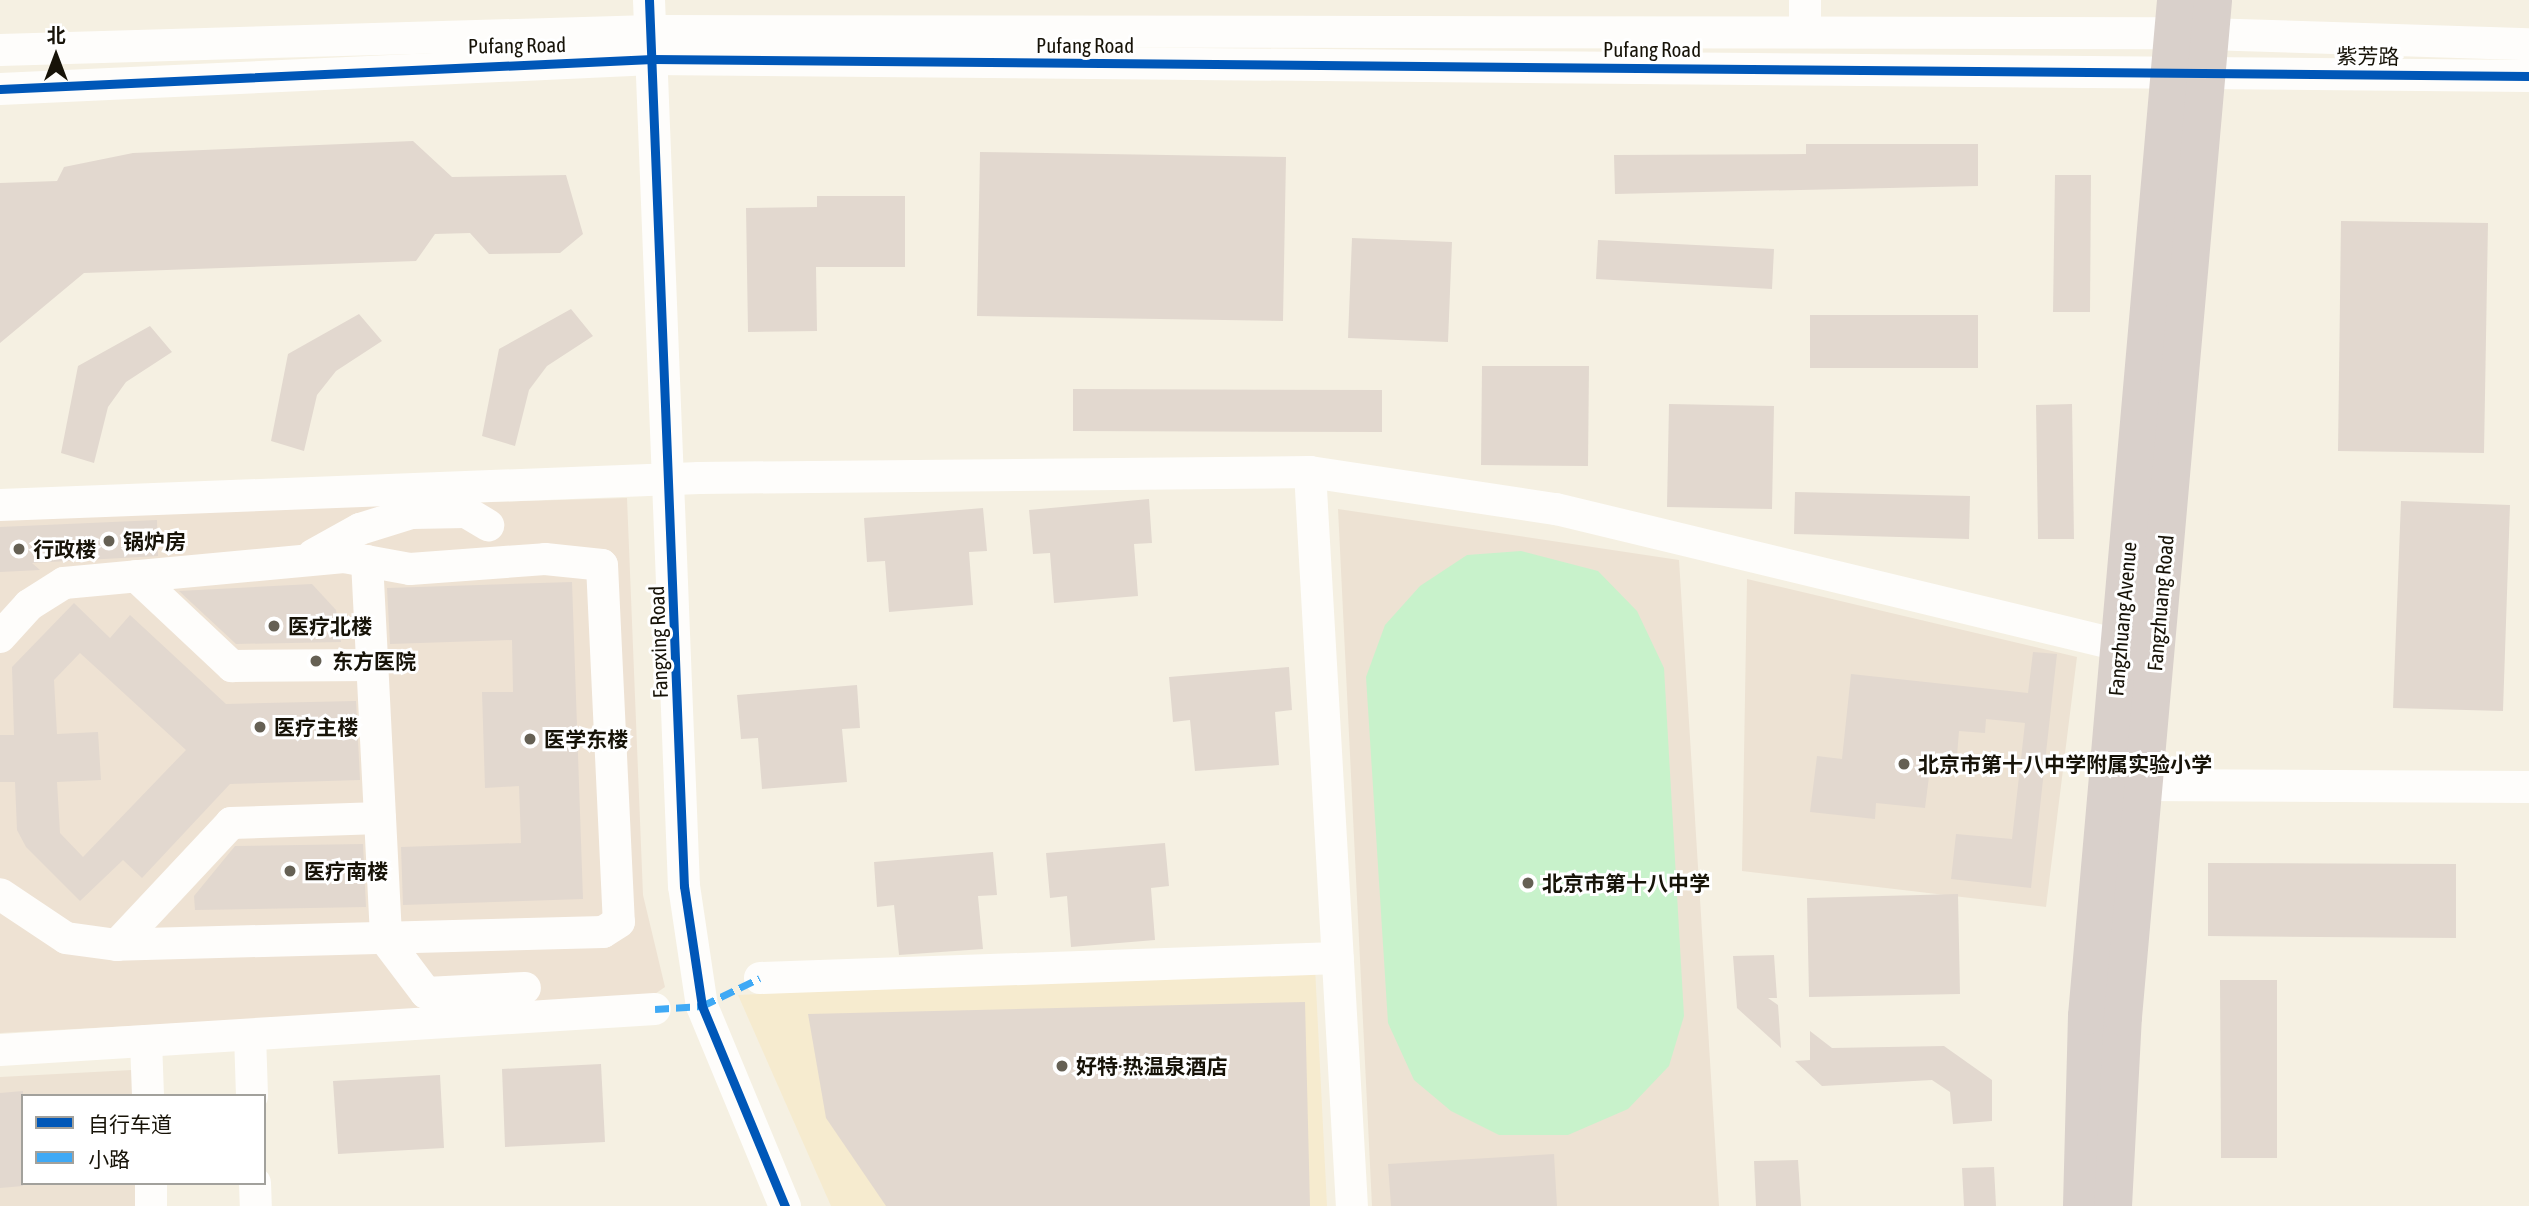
<!DOCTYPE html>
<html>
<head>
<meta charset="utf-8">
<style>
  body { margin:0 }
  #map { position:relative; width:2529px; height:1206px; overflow:hidden; background:#f5f0e2; font-family:"Asap Condensed","Noto Sans SC",sans-serif }
  div>[style] { position:absolute }
  [style*='--x'] { left:calc(var(--x)*1px); top:calc(var(--y)*1px); width:calc(var(--w)*1px); rotate:calc(var(--a)*1deg) }
  .built>* { inset:0; background:#f6ebcf }
  .education>* { inset:0; background:#ede2d3 }
  .medical>* { inset:0; background:#eee2d3 }
  .green>* { inset:0; background:#c8f2cb }
  .building>* { inset:0; background:#e2d8cf }
  .minor>* { height:32px; margin:-16px; padding:0 16px; transform-origin:16px; border-radius:16px; background:#fefdfb }
  .major>* { height:38px; margin:-19px; padding:0 19px; transform-origin:19px; border-radius:19px; background:#d9d0cb }
  .quiet>* { height:7px; margin-top:-3.5px; transform-origin:0; background:repeating-linear-gradient(90deg,#3fa9f5 0 14px,transparent 0 21px) }
  .cycleway>* { height:9px; margin:-4.5px; padding:0 4.5px; transform-origin:4.5px; border-radius:4.5px; background:#0057b8 }
  .dots>* { width:19px; height:19px; translate:-50% -50%; box-sizing:border-box; border:4px solid #fff; border-radius:50% }
  span { translate:-50% -50%; white-space:nowrap; text-align:center; line-height:1.15; -webkit-text-stroke:6px #fff; paint-order:stroke }
  .street-label { font-size:21px; color:#171308 }
  .poi-label { font-size:21px; color:#171308; font-weight:700 }
  .left { translate:0 -50%; text-align:left }
  .legend { position:absolute; left:21px; top:1094px; width:245px; height:91px; box-sizing:border-box; background:#fff; border:2px solid #a2a19c; margin:0; padding:9px 12px; list-style:none; font-size:21px; color:#171308 }
  .legend li { display:flex; align-items:center; gap:14px; height:35px }
  .legend b { width:35px; border:2px solid #a2a19c }
  .north { position:absolute; left:21px; top:21px; width:70px; height:70px; -webkit-text-stroke:5px #fff; paint-order:stroke; rotate:0deg; font-size:19px; font-weight:700; line-height:28px; text-align:center; color:#171308 }
  .north::after { content:''; display:block; margin:auto; width:24px; height:32px; background:#171308; clip-path:polygon(50% 0,100% 100%,50% 72%,0 100%) }
</style>
</head>
<body>
<div id="map">
  <div class="built">
    <div style="clip-path:polygon(1315px 967px,1327px 1206px,831px 1206px,738px 995px)"></div>
  </div>
  <div class="education">
    <div style="clip-path:polygon(1338px 509px,1679px 560px,1719px 1206px,1372px 1206px)"></div>
    <div style="clip-path:polygon(1747px 579px,2077px 657px,2046px 907px,1742px 871px)"></div>
    <div style="clip-path:polygon(132px 1070px,133px 1096px,23px 1096px,23px 1183px,137px 1183px,138px 1206px,0 1206px,0 1077px)"></div>
  </div>
  <div class="medical">
    <div style="clip-path:polygon(627px 498px,643px 895px,665px 987px,649px 998px,0 1033px,0 517px)"></div>
  </div>
  <div class="green">
    <div style="clip-path:polygon(1521px 551px,1598px 571px,1637px 611px,1664px 668px,1684px 1016px,1669px 1066px,1628px 1109px,1568px 1135px,1499px 1135px,1451px 1111px,1414px 1080px,1388px 1023px,1366px 677px,1385px 625px,1420px 586px,1467px 555px)"></div>
  </div>
  <div class="building">
    <div style="clip-path:polygon(413px 141px,452px 177px,566px 175px,583px 234px,560px 253px,489px 254px,470px 233px,435px 234px,416px 261px,84px 273px,0 343px,0 183px,57px 181px,64px 167px,133px 153px)"></div>
    <div style="clip-path:polygon(1806px 144px,1978px 144px,1978px 186px,1615px 194px,1614px 155px,1806px 154px)"></div>
    <div style="clip-path:polygon(980px 152px,1286px 157px,1283px 321px,977px 316px)"></div>
    <div style="clip-path:polygon(2055px 175px,2091px 175px,2090px 312px,2053px 312px)"></div>
    <div style="clip-path:polygon(817px 196px,905px 196px,905px 267px,816px 267px,817px 331px,748px 332px,746px 208px,817px 207px)"></div>
    <div style="clip-path:polygon(2341px 221px,2488px 223px,2484px 453px,2338px 451px)"></div>
    <div style="clip-path:polygon(1352px 238px,1452px 242px,1448px 342px,1348px 338px)"></div>
    <div style="clip-path:polygon(1598px 240px,1774px 249px,1772px 289px,1596px 279px)"></div>
    <div style="clip-path:polygon(571px 309px,593px 336px,547px 366px,529px 390px,515px 446px,482px 436px,499px 349px)"></div>
    <div style="clip-path:polygon(359px 314px,382px 341px,336px 371px,317px 395px,304px 451px,271px 441px,288px 354px)"></div>
    <div style="clip-path:polygon(1810px 315px,1978px 315px,1978px 368px,1810px 368px)"></div>
    <div style="clip-path:polygon(150px 326px,172px 352px,126px 382px,108px 407px,94px 463px,61px 453px,78px 366px)"></div>
    <div style="clip-path:polygon(1482px 366px,1589px 366px,1588px 466px,1481px 465px)"></div>
    <div style="clip-path:polygon(1073px 389px,1382px 390px,1382px 432px,1073px 431px)"></div>
    <div style="clip-path:polygon(1669px 404px,1774px 406px,1772px 509px,1667px 507px)"></div>
    <div style="clip-path:polygon(2072px 404px,2074px 539px,2038px 539px,2036px 405px)"></div>
    <div style="clip-path:polygon(1795px 492px,1970px 496px,1969px 539px,1794px 534px)"></div>
    <div style="clip-path:polygon(1149px 499px,1152px 543px,1134px 544px,1138px 596px,1054px 603px,1050px 553px,1033px 554px,1029px 510px)"></div>
    <div style="clip-path:polygon(2401px 501px,2510px 505px,2503px 711px,2393px 708px)"></div>
    <div style="clip-path:polygon(983px 508px,987px 551px,969px 552px,973px 605px,889px 612px,885px 561px,867px 562px,864px 518px)"></div>
    <div style="clip-path:polygon(157px 520px,158px 556px,32px 563px,40px 570px,0 572px,0 527px)"></div>
    <div style="clip-path:polygon(572px 582px,583px 899px,403px 905px,401px 847px,521px 843px,519px 786px,485px 788px,482px 692px,513px 692px,512px 640px,390px 644px,387px 588px)"></div>
    <div style="clip-path:polygon(312px 584px,336px 610px,341px 642px,236px 644px,179px 591px)"></div>
    <div style="clip-path:polygon(evenodd,74px 603px,110px 638px,130px 615px,226px 704px,356px 701px,360px 780px,230px 784px,142px 878px,123px 860px,80px 901px,26px 847px,17px 830px,15px 782px,0 782px,0 735px,14px 735px,12px 667px,74px 603px,80px 653px,186px 750px,83px 857px,60px 833px,57px 782px,101px 780px,98px 732px,57px 734px,54px 680px,80px 653px)"></div>
    <div style="clip-path:polygon(2033px 652px,2057px 654px,2031px 888px,1951px 879px,1956px 834px,2012px 839px,2025px 723px,1986px 719px,1985px 733px,1959px 731px,1957px 756px,1932px 753px,1925px 808px,1876px 803px,1875px 819px,1810px 812px,1817px 756px,1842px 759px,1851px 674px,2028px 693px)"></div>
    <div style="clip-path:polygon(1289px 667px,1292px 710px,1275px 712px,1279px 765px,1195px 771px,1190px 720px,1173px 722px,1169px 677px)"></div>
    <div style="clip-path:polygon(857px 685px,860px 728px,842px 729px,847px 782px,762px 789px,758px 738px,741px 739px,737px 695px)"></div>
    <div style="clip-path:polygon(1165px 843px,1169px 886px,1151px 888px,1155px 940px,1071px 947px,1067px 896px,1050px 898px,1046px 853px)"></div>
    <div style="clip-path:polygon(363px 844px,366px 907px,195px 910px,194px 896px,235px 846px)"></div>
    <div style="clip-path:polygon(993px 852px,997px 895px,978px 896px,983px 949px,899px 955px,894px 905px,877px 907px,874px 862px)"></div>
    <div style="clip-path:polygon(2208px 863px,2456px 864px,2456px 938px,2208px 936px)"></div>
    <div style="clip-path:polygon(1958px 894px,1960px 994px,1809px 997px,1807px 898px)"></div>
    <div style="clip-path:polygon(1774px 955px,1777px 998px,1768px 998px,1778px 1005px,1781px 1048px,1737px 1008px,1733px 956px)"></div>
    <div style="clip-path:polygon(2220px 980px,2277px 980px,2277px 1158px,2221px 1158px)"></div>
    <div style="clip-path:polygon(1305px 1002px,1310px 1206px,886px 1206px,826px 1118px,808px 1014px)"></div>
    <div style="clip-path:polygon(1810px 1031px,1832px 1048px,1944px 1046px,1992px 1080px,1992px 1121px,1953px 1124px,1950px 1092px,1932px 1080px,1822px 1086px,1795px 1061px,1810px 1060px)"></div>
    <div style="clip-path:polygon(601px 1064px,605px 1142px,505px 1147px,502px 1069px)"></div>
    <div style="clip-path:polygon(440px 1075px,444px 1148px,338px 1154px,333px 1081px)"></div>
    <div style="clip-path:polygon(23px 1091px,23px 1186px,0 1188px,0 1093px)"></div>
    <div style="clip-path:polygon(1554px 1154px,1557px 1206px,1391px 1206px,1388px 1164px)"></div>
    <div style="clip-path:polygon(1798px 1160px,1801px 1206px,1756px 1206px,1754px 1161px)"></div>
    <div style="clip-path:polygon(1994px 1167px,1996px 1206px,1964px 1206px,1962px 1168px)"></div>
  </div>
  <div class="minor">
    <div style="--x:649;--y:0;--w:887;--a:87.74"></div>
    <div style="--x:684;--y:886;--w:121;--a:81.5"></div>
    <div style="--x:702;--y:1006;--w:217;--a:67.5"></div>
    <div style="--x:1805;--y:0;--w:32;--a:90"></div>
    <div style="--x:0;--y:50;--w:651;--a:-1.67"></div>
    <div style="--x:651;--y:31;--w:1522;--a:0.08"></div>
    <div style="--x:2173;--y:33;--w:356;--a:1.8"></div>
    <div style="--x:0;--y:89;--w:653;--a:-2.63"></div>
    <div style="--x:652;--y:59;--w:1877;--a:0.52"></div>
    <div style="--x:1310;--y:472;--w:735;--a:86.73"></div>
    <div style="--x:0;--y:505;--w:700;--a:-2.21"></div>
    <div style="--x:699;--y:478;--w:611;--a:-0.56"></div>
    <div style="--x:1310;--y:472;--w:249;--a:8.6"></div>
    <div style="--x:1556;--y:509;--w:579;--a:13.58"></div>
    <div style="--x:313;--y:555;--w:54;--a:-29"></div>
    <div style="--x:360;--y:529;--w:53;--a:-17.4"></div>
    <div style="--x:411;--y:513;--w:55;--a:-1"></div>
    <div style="--x:466;--y:512;--w:26;--a:31"></div>
    <div style="--x:367;--y:561;--w:379;--a:87.1"></div>
    <div style="--x:386;--y:940;--w:66;--a:53"></div>
    <div style="--x:426;--y:993;--w:99;--a:-2.9"></div>
    <div style="--x:136;--y:576;--w:132;--a:43.2"></div>
    <div style="--x:232;--y:666;--w:140;--a:-0.4"></div>
    <div style="--x:0;--y:637;--w:43;--a:-47.8"></div>
    <div style="--x:29;--y:605;--w:41;--a:-32.2"></div>
    <div style="--x:64;--y:583;--w:281;--a:-5.3"></div>
    <div style="--x:344;--y:557;--w:67;--a:10.3"></div>
    <div style="--x:410;--y:569;--w:135;--a:-4.2"></div>
    <div style="--x:545;--y:559;--w:57;--a:6"></div>
    <div style="--x:602;--y:565;--w:357;--a:87.3"></div>
    <div style="--x:619;--y:922;--w:19;--a:148"></div>
    <div style="--x:603;--y:932;--w:486;--a:178.5"></div>
    <div style="--x:117;--y:945;--w:51;--a:-172.2"></div>
    <div style="--x:66;--y:938;--w:79;--a:-146.3"></div>
    <div style="--x:2143;--y:785;--w:386;--a:0.3"></div>
    <div style="--x:117;--y:945;--w:167;--a:-46.9"></div>
    <div style="--x:231;--y:823;--w:149;--a:-1.9"></div>
    <div style="--x:760;--y:978;--w:578;--a:-1.98"></div>
    <div style="--x:250;--y:1035;--w:61;--a:88.1"></div>
    <div style="--x:146;--y:1041;--w:55;--a:87.9"></div>
    <div style="--x:0;--y:1050;--w:656;--a:-3.58"></div>
    <div style="--x:151;--y:1183;--w:23;--a:90"></div>
    <div style="--x:255;--y:1183;--w:23;--a:88"></div>
  </div>
  <div class="major">
    <div style="--x:2082;--y:1206;--w:190;--a:-88.5"></div>
    <div style="--x:2087;--y:1016;--w:1020;--a:-84.99"></div>
    <div style="--x:2113;--y:1206;--w:189;--a:-87"></div>
    <div style="--x:2123;--y:1017;--w:1021;--a:-84.94"></div>
  </div>
  <div class="quiet">
    <div style="--x:655;--y:1009;--w:47;--a:-3.7"></div>
    <div style="--x:702;--y:1006;--w:64;--a:-25.8"></div>
  </div>
  <div class="cycleway">
    <div style="--x:649;--y:0;--w:887;--a:87.74"></div>
    <div style="--x:684;--y:886;--w:121;--a:81.5"></div>
    <div style="--x:702;--y:1006;--w:217;--a:67.5"></div>
    <div style="--x:0;--y:89;--w:653;--a:-2.63"></div>
    <div style="--x:652;--y:59;--w:1877;--a:0.52"></div>
  </div>
  <div class="dots">
    <div style="left:109px;top:541px;background:#656054"></div>
    <div style="left:19px;top:549px;background:#656054"></div>
    <div style="left:274px;top:626px;background:#656054"></div>
    <div style="left:316px;top:661px;background:#656054"></div>
    <div style="left:260px;top:727px;background:#656054"></div>
    <div style="left:530px;top:739px;background:#656054"></div>
    <div style="left:1904px;top:764px;background:#656054"></div>
    <div style="left:290px;top:871px;background:#656054"></div>
    <div style="left:1528px;top:883px;background:#656054"></div>
    <div style="left:1062px;top:1066px;background:#656054"></div>
  </div>
  <div class="street-label">
    <span style="left:517px;top:45px;rotate:-1deg">Pufang Road</span>
    <span style="left:1085px;top:45px">Pufang Road</span>
    <span style="left:1652px;top:49px">Pufang Road</span>
    <span style="left:2368px;top:56px;rotate:1deg">紫芳路</span>
    <span style="left:2160px;top:603px;rotate:-85deg">Fangzhuang Road</span>
    <span style="left:2122px;top:619px;rotate:-85deg">Fangzhuang Avenue</span>
    <span style="left:658px;top:642px;rotate:-92deg">Fangxing Road</span>
  </div>
  <div class="poi-label">
    <span class="left" style="left:123px;top:541px">锅炉房</span>
    <span class="left" style="left:33px;top:549px">行政楼</span>
    <span class="left" style="left:288px;top:626px">医疗北楼</span>
    <span class="left" style="left:332px;top:661px">东方医院</span>
    <span class="left" style="left:274px;top:727px">医疗主楼</span>
    <span class="left" style="left:544px;top:739px">医学东楼</span>
    <span class="left" style="left:1918px;top:764px">北京市第十八中学附属实验小学</span>
    <span class="left" style="left:304px;top:871px">医疗南楼</span>
    <span class="left" style="left:1542px;top:883px">北京市第十八中学</span>
    <span class="left" style="left:1076px;top:1066px">好特·热温泉酒店</span>
  </div>
  <ul class="legend">
  <li><b style="height:9px;background:#0057b8"></b>自行车道</li>
  <li><b style="height:9px;background:#3fa9f5"></b>小路</li>
  </ul>
  <div class="north">北</div>
</div>
</body>
</html>
